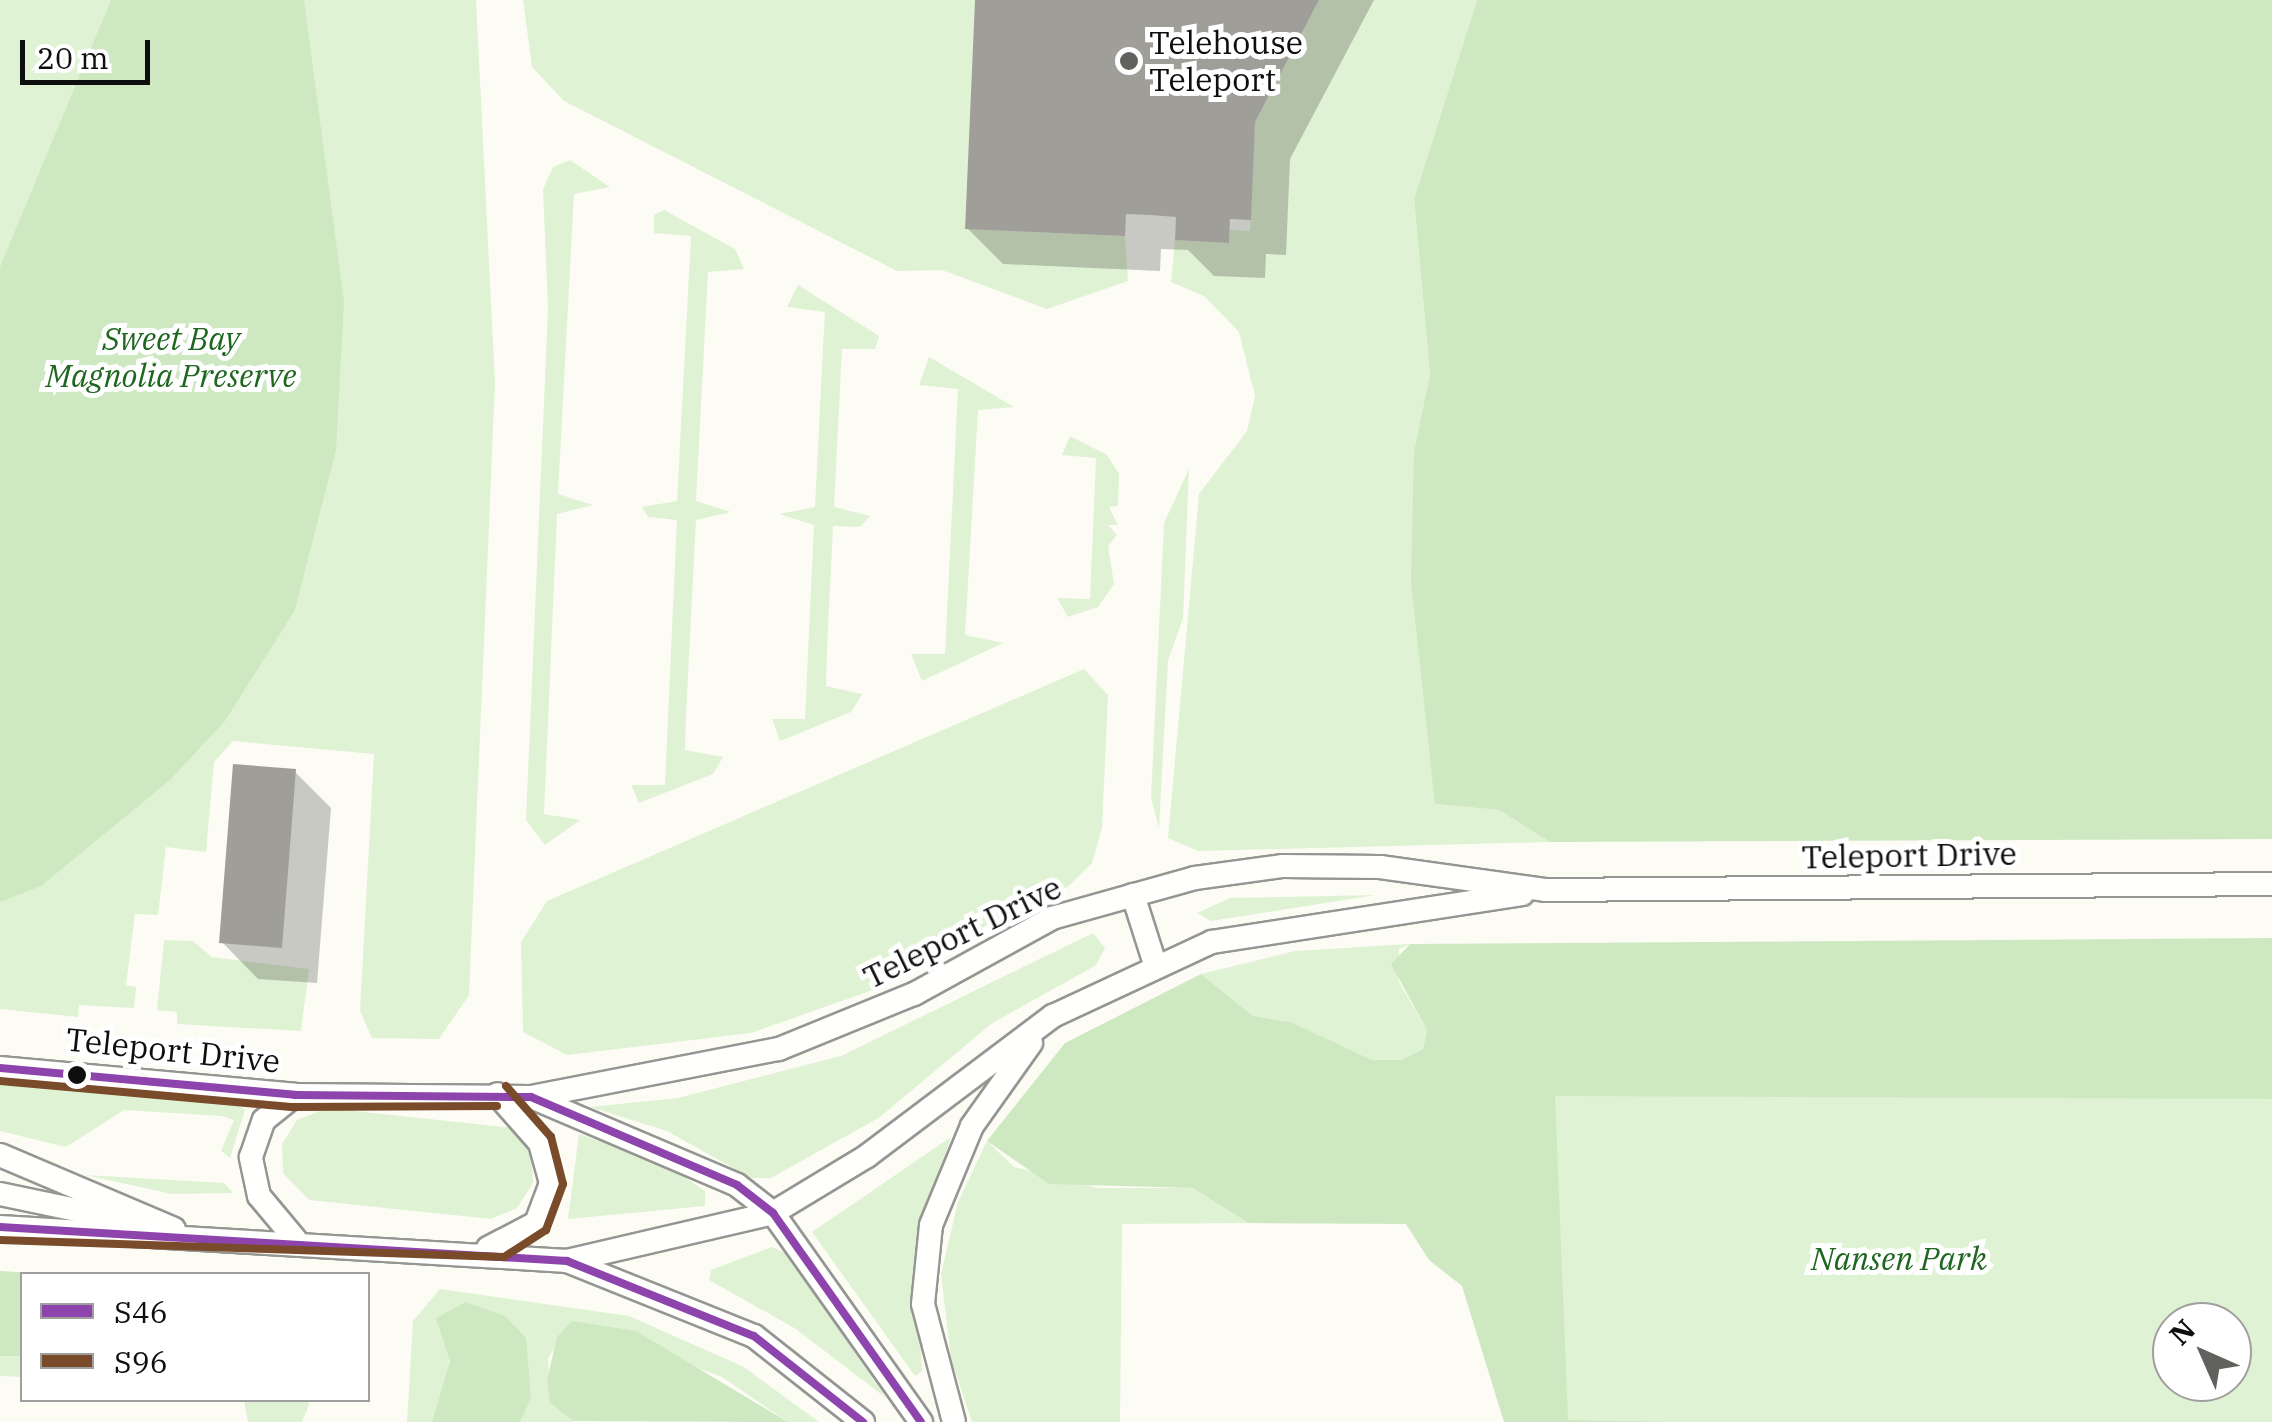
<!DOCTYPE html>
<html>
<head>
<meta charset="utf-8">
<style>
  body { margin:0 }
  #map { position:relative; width:2272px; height:1422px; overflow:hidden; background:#fcfcf4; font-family:"IBM Plex Serif",serif }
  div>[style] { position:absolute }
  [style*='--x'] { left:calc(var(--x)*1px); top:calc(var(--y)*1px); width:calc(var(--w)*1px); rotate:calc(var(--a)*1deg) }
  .green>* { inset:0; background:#e0f2d4 }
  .forest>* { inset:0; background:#cee9c2 }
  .shadow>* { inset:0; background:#0003 }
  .building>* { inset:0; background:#9f9e99 }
  .roads { filter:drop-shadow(2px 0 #959592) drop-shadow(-2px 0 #959592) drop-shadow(0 2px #959592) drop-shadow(0 -2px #959592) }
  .lane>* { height:22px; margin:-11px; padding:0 11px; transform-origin:11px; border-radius:11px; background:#fffffd }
  .bus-1>* { height:8px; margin:-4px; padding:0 4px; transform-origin:4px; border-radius:4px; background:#8e44ad }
  .bus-2>* { height:8px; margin:-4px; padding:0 4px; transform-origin:4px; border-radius:4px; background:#7a4b2a }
  .dots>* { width:28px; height:28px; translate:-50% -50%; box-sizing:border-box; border:5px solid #fff; border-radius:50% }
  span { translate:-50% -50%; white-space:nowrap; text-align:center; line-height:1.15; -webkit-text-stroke:10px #fff; paint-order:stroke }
  .poi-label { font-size:32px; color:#0e0e0e }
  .left { translate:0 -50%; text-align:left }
  .park-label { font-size:32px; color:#1f661f; font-style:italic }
  .street-label { font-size:32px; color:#0e0e0e }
  .legend { position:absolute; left:20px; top:1272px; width:350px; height:130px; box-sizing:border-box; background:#fff; border:2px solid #9f9f9f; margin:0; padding:12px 18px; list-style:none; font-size:30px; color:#0e0e0e }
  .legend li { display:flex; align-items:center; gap:20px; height:50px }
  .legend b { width:50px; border:2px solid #9f9f9f }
  .north { position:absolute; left:2152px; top:1302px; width:100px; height:100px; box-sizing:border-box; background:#fff; border:2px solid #9f9f9f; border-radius:50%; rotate:315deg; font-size:28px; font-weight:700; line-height:40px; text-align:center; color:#0e0e0e }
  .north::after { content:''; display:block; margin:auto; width:35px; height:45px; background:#61615e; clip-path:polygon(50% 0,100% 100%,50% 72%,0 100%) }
  .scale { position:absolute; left:20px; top:40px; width:130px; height:45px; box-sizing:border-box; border:5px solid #0e0e0e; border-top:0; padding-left:12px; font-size:30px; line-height:35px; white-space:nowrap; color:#0e0e0e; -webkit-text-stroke:8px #fff; paint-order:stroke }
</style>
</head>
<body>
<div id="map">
  <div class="green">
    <div style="clip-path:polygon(0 0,476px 0,495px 383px,469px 995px,439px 1039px,372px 1038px,360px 1011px,374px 754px,233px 741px,214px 762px,206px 852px,166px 847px,158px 915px,135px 914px,126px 985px,136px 987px,134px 1008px,79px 1005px,78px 1017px,0 1009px)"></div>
    <div style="clip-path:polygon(523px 0,975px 0,965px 229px,1125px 236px,1128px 281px,1047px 309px,942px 270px,897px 271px,564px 101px,532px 67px)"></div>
    <div style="clip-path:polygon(1319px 0,1477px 0,1414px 199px,1430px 374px,1414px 451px,1435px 804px,1499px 810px,1550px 842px,1198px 851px,1168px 838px,1199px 494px,1247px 431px,1255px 396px,1239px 332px,1204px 296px,1171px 282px,1175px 240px,1229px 243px,1230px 230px,1250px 231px,1255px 122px)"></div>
    <div style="clip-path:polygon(570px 160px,610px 187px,574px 194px,558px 494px,593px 505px,557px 514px,544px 814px,580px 820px,545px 845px,526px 820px,548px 309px,543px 189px,553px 167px)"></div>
    <div style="clip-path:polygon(664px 210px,735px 249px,744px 269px,708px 272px,696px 501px,731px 512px,696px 520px,686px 714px,685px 750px,723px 757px,713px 774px,639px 803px,631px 785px,665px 785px,677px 520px,648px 517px,642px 507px,677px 501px,691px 236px,654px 233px,654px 215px)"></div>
    <div style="clip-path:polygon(798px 285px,879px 336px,875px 349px,842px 349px,834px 507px,870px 516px,860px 527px,833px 526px,827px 650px,826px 686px,862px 694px,851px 712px,780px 741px,772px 719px,805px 719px,814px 525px,779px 514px,815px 507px,823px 347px,825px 312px,787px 307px)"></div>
    <div style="clip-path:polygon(929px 357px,1014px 407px,978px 410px,965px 635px,1003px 643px,922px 681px,911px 654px,945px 654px,958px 389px,919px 385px)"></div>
    <div style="clip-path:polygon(1070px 436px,1107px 455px,1119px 474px,1118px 506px,1109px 507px,1118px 525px,1108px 525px,1117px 535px,1108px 546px,1114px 584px,1098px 607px,1068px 617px,1057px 598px,1090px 599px,1096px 458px,1062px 455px)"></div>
    <div style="clip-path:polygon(1189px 469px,1183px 618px,1168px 661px,1159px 828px,1151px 798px,1164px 523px)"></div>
    <div style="clip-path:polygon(1084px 669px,1108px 695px,1102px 828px,1092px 863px,1069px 886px,873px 990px,751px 1033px,567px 1055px,523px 1032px,521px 942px,547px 901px)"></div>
    <div style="clip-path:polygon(1376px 895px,1211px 921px,1197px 913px,1230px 898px)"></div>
    <div style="clip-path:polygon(1093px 933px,1105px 948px,1096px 965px,991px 1024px,880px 1117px,771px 1178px,751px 1178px,667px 1131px,590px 1107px,678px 1098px,841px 1056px)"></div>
    <div style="clip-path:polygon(164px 940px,193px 941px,212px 957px,309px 969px,301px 1031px,177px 1024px,177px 1012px,157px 1010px)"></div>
    <div style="clip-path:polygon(1410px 944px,1399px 949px,1399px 982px,1427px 1030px,1423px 1049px,1401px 1060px,1372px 1060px,1291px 1022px,1253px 1016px,1201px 974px,1295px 951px)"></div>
    <div style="clip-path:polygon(0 1082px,232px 1100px,245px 1110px,230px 1158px,221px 1151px,234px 1120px,222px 1116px,124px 1110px,66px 1147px,0 1131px)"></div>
    <div style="clip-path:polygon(evenodd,2272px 1090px,2272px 1422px,1542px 1422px,1445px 1096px,2272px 1090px,2172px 1322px,2232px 1322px,2232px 1382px,2172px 1382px,2172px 1322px)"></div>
    <div style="clip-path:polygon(327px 1108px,512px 1128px,531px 1149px,533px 1183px,517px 1208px,491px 1219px,309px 1200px,283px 1173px,282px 1144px,297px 1120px)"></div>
    <div style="clip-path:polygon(579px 1134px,665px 1164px,705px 1191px,705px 1206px,568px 1219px)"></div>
    <div style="clip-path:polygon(951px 1137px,916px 1253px,922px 1371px,915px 1376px,812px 1232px)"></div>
    <div style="clip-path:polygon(987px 1141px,1014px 1167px,1098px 1188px,1193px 1188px,1248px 1223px,1122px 1224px,1120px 1422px,972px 1422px,951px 1359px,941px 1274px,958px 1202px)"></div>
    <div style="clip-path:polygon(85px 1175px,224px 1183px,233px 1193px,172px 1194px)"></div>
    <div style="clip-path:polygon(772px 1247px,786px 1253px,886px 1398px,796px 1329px,709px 1280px,711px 1270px)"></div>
    <div style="clip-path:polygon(440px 1289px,629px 1316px,744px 1367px,819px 1422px,788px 1422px,722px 1377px,573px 1321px,548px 1358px,550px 1403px,575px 1422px,520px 1422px,531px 1399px,438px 1333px,450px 1343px,448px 1380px,432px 1422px,407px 1422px,413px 1321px)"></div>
    <div style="clip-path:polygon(0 1356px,22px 1356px,22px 1377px,0 1376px)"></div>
    <div style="clip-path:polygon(244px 1400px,309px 1400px,309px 1405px,302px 1422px,248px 1422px)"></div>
  </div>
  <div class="forest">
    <div style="clip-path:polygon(111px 0,304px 0,344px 302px,336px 450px,295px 610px,225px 721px,170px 780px,41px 886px,0 902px,0 267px)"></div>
    <div style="clip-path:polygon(1477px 0,2272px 0,2272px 839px,1550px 842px,1499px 810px,1435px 804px,1411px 582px,1414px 451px,1430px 374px,1414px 199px)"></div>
    <div style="clip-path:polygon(2272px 938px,2272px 1099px,1555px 1096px,1568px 1420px,1673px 1422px,1504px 1422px,1462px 1286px,1429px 1260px,1406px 1224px,1248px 1223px,1193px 1188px,1049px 1184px,987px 1141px,1065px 1043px,1201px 974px,1253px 1016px,1291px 1022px,1372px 1060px,1401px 1060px,1423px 1049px,1427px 1030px,1391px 964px,1410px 944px)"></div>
    <div style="clip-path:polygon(0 1271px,52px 1274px,22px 1274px,22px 1356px,0 1356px)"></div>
    <div style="clip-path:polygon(466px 1302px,505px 1316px,526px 1338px,531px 1399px,520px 1422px,432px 1422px,450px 1361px,436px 1318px)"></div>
    <div style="clip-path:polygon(572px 1321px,636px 1331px,788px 1422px,573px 1421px,550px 1403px,547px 1380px,557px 1337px)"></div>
  </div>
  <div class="shadow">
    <div style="clip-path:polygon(977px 0,1374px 0,1290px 159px,1286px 255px,1266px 254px,1265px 278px,1214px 276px,1188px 250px,1161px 249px,1160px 271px,1003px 264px,967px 228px)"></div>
    <div style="clip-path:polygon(295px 772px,331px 808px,317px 983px,258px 979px,222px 942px)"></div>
  </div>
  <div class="building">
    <div style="clip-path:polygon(975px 0,1319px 0,1255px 122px,1251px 220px,1230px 219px,1229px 243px,1175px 240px,1176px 217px,1151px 215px,1126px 214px,1125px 236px,965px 229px)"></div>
    <div style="clip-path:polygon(233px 764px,296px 769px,282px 948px,219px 943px)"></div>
  </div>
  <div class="roads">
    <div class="lane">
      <div style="--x:1133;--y:895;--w:72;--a:72.3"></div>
      <div style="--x:0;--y:1068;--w:296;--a:5.2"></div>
      <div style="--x:295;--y:1095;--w:236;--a:0.5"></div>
      <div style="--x:531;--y:1097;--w:253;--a:-11"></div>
      <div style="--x:779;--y:1049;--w:146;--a:-22.2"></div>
      <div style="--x:914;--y:994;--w:158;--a:-28.8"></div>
      <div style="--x:1052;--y:918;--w:148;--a:-15.6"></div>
      <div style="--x:1195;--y:878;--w:89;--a:-7.8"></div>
      <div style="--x:1283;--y:866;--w:97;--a:0.6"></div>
      <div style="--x:1380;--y:867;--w:168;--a:7.9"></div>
      <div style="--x:1546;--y:890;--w:726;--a:-0.47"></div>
      <div style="--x:531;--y:1097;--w:224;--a:23.1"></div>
      <div style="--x:737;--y:1185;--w:46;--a:37.9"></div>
      <div style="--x:773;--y:1213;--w:256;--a:54.7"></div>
      <div style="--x:0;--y:1155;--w:189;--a:23"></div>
      <div style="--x:0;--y:1194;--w:127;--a:11.8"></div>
      <div style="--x:0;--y:1227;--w:568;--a:3.43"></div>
      <div style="--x:567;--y:1261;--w:201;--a:21.9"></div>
      <div style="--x:754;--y:1336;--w:139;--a:38.3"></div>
      <div style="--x:295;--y:1239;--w:56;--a:-129.9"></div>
      <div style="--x:259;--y:1196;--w:40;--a:-102"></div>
      <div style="--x:251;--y:1157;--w:39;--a:-71"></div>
      <div style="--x:264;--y:1120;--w:40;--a:-39"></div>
      <div style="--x:488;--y:1248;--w:54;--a:-27.5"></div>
      <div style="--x:536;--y:1223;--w:43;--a:-69.4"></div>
      <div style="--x:551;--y:1183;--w:41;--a:-105.4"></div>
      <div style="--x:540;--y:1143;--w:65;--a:-131.3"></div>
      <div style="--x:567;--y:1261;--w:212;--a:-13.1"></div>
      <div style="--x:773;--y:1213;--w:110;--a:-31.2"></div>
      <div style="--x:867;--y:1156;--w:233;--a:-37"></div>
      <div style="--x:1053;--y:1016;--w:175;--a:-25"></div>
      <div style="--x:1212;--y:942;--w:314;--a:-8.8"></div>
      <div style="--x:954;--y:1422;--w:122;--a:-104.7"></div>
      <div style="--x:923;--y:1304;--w:79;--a:-84.2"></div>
      <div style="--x:931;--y:1225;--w:107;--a:-67.5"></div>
      <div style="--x:972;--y:1126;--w:102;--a:-54.6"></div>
    </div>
  </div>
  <div class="bus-1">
    <div style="--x:0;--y:1068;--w:296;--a:5.2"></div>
    <div style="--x:295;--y:1095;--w:236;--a:0.5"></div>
    <div style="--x:531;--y:1097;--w:224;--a:23.1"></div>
    <div style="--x:737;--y:1185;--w:46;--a:37.9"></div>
    <div style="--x:773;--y:1213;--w:256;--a:54.7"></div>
    <div style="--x:0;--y:1227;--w:568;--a:3.43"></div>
    <div style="--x:567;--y:1261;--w:201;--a:21.9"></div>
    <div style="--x:754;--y:1336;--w:139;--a:38.3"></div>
  </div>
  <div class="bus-2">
    <div style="--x:0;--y:1081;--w:295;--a:5.1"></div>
    <div style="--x:294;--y:1107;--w:203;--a:-0.3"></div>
    <div style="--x:0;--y:1240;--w:504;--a:1.93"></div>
    <div style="--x:504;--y:1257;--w:50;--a:-32.7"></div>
    <div style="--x:546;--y:1230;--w:49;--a:-69.7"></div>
    <div style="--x:563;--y:1184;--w:49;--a:-104.3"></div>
    <div style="--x:551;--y:1137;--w:68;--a:-131.4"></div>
  </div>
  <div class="dots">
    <div style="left:1129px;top:61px;background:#61615e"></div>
    <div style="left:77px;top:1075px;background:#0e0e0e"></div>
  </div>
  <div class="poi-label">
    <span class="left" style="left:1149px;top:61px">Telehouse<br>Teleport</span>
  </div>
  <div class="park-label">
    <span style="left:171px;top:357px">Sweet Bay<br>Magnolia Preserve</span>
    <span style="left:1899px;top:1258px">Nansen Park</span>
  </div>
  <div class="street-label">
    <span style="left:1909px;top:855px;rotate:-1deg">Teleport Drive</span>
    <span style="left:962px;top:932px;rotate:-26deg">Teleport Drive</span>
    <span style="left:173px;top:1050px;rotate:6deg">Teleport Drive</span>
  </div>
  <ul class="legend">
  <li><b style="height:12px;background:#8e44ad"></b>S46</li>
  <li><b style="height:12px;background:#7a4b2a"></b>S96</li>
  </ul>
  <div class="north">N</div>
  <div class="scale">20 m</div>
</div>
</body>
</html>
